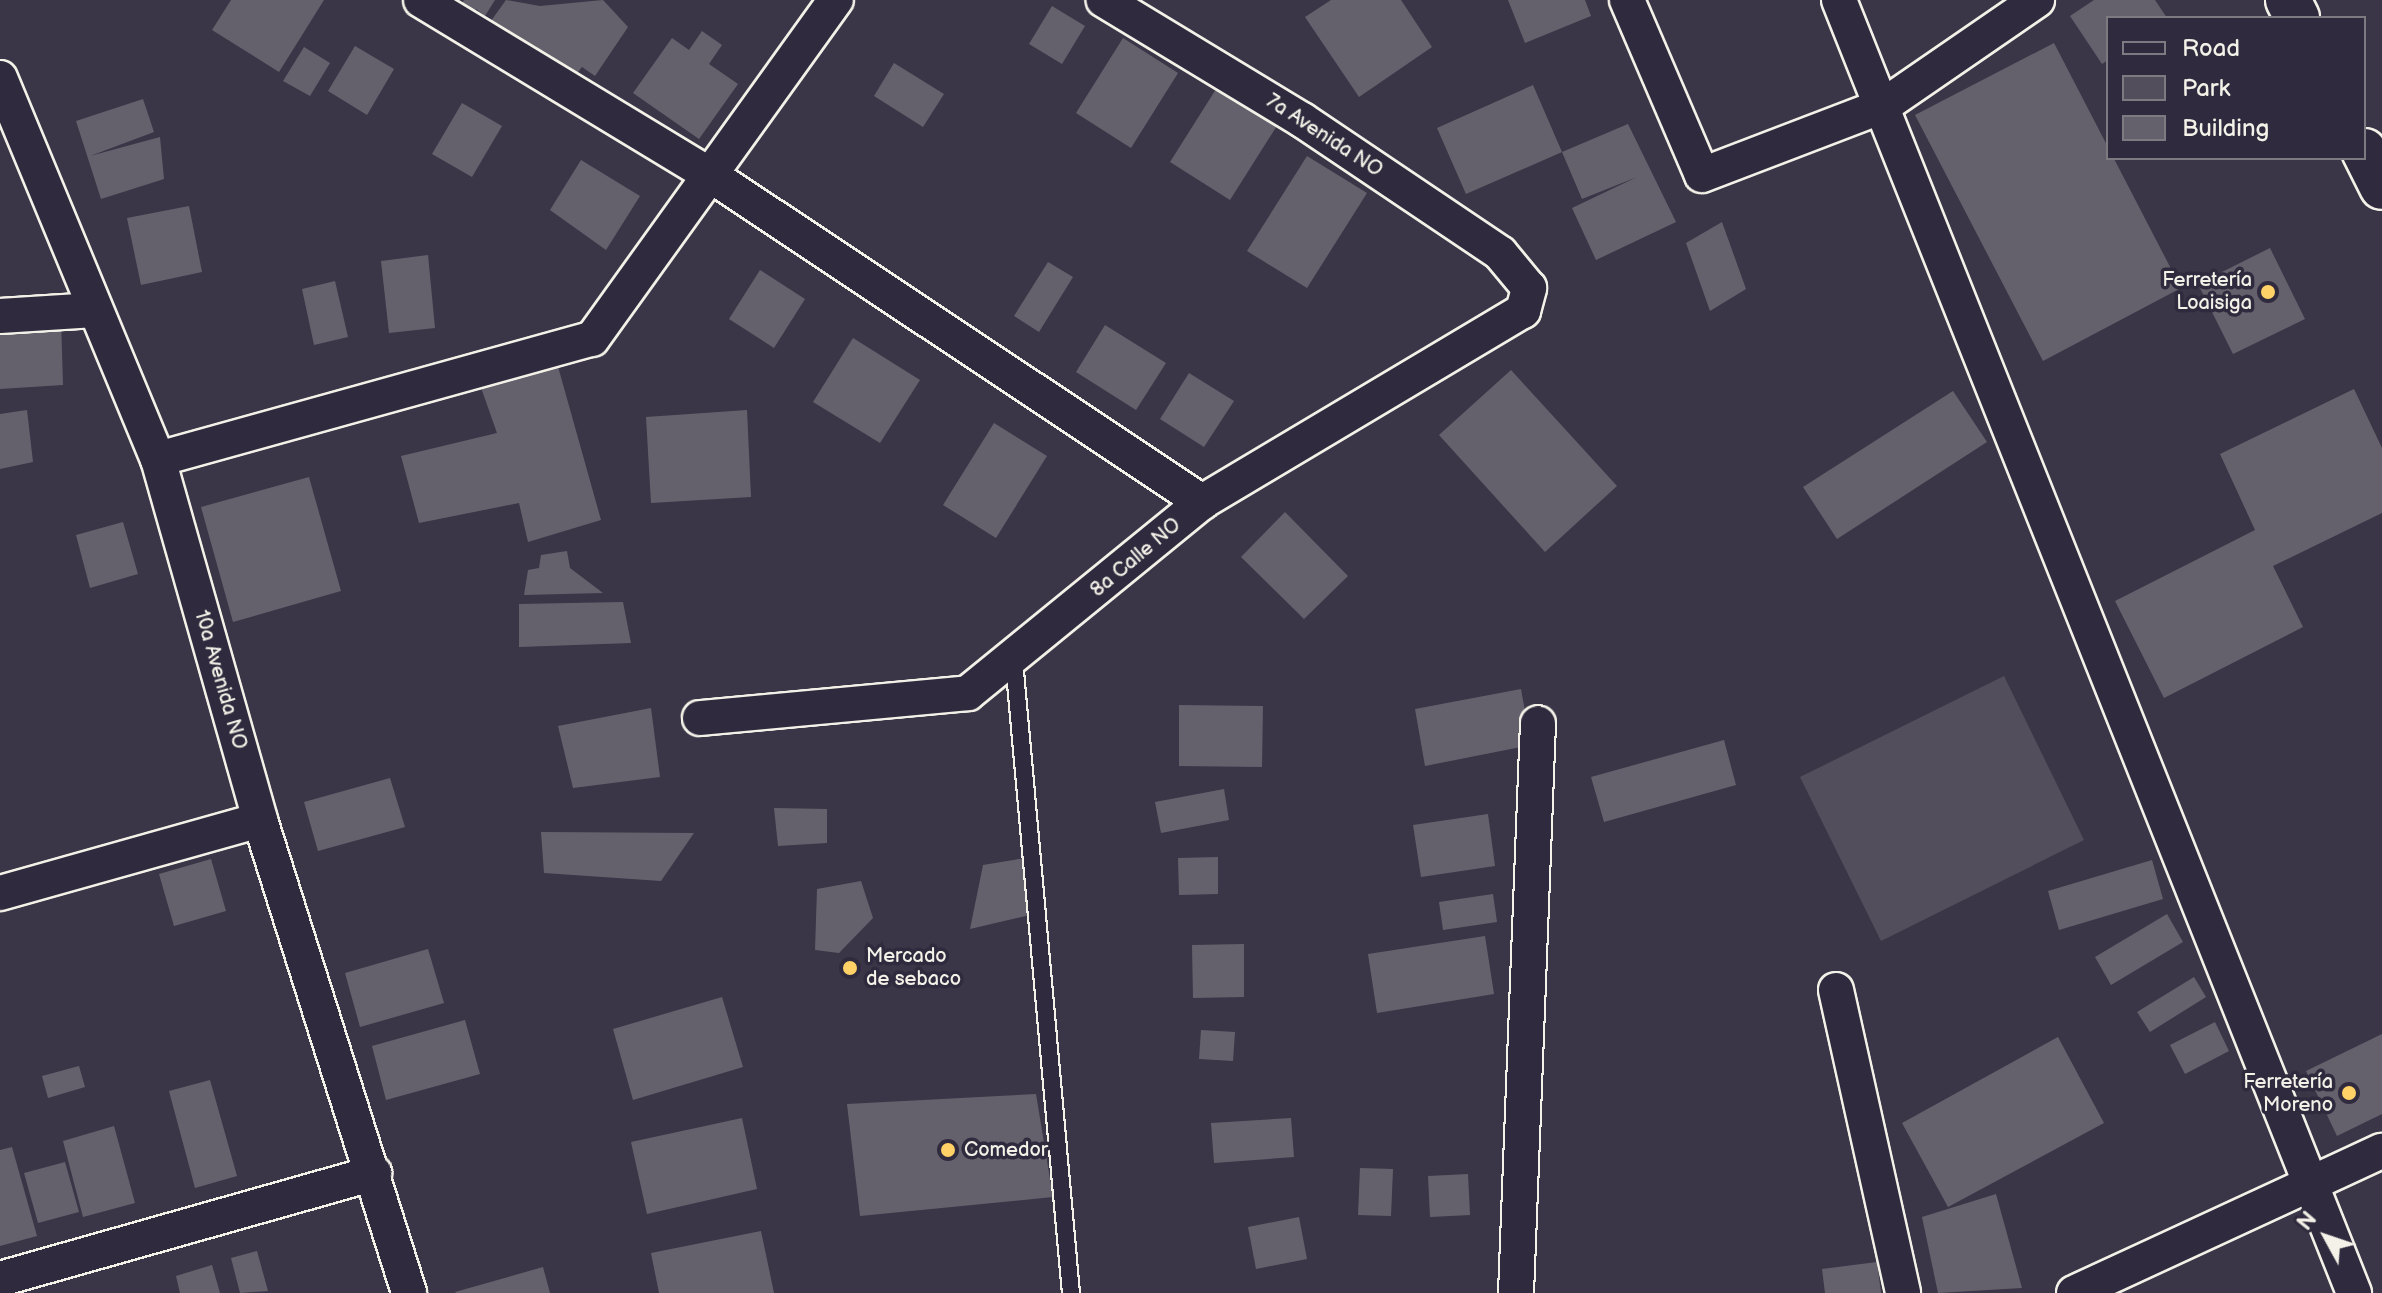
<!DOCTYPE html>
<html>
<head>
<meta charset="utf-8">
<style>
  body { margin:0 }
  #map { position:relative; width:2382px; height:1293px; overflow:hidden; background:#3b3647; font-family:"Balsamiq Sans",sans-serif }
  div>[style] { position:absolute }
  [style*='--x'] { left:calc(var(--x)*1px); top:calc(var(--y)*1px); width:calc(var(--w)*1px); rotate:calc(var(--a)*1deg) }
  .green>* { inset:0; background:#534e5c }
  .building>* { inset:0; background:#65616c }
  .roads { filter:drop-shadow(2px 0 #f4f1e8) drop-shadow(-2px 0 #f4f1e8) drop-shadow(0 2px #f4f1e8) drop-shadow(0 -2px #f4f1e8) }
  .service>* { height:16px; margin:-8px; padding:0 8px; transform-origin:8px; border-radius:8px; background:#2f2a3d }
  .minor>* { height:34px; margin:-17px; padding:0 17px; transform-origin:17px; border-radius:17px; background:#2f2a3d }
  .primary>* { height:44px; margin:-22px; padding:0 22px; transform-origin:22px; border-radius:22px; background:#2f2a3d }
  .dots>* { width:22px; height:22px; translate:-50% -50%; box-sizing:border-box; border:4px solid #2f2a3d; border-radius:50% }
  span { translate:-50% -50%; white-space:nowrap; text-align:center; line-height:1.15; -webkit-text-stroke:7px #2f2a3d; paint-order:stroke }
  .street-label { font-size:20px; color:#f4f1e8 }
  .poi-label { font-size:20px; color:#f4f1e8 }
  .right { translate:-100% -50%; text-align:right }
  .left { translate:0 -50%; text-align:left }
  .legend { position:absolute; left:2106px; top:16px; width:260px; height:144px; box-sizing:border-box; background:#2f2a3d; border:2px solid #7e7a81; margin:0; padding:10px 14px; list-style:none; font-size:24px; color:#f4f1e8 }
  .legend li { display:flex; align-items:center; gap:16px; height:40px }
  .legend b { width:40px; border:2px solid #7e7a81 }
  .north { position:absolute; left:2286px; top:1197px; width:80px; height:80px; -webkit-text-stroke:6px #2f2a3d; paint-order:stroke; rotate:310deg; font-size:22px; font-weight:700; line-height:32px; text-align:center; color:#f4f1e8 }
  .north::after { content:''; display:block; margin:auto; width:28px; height:36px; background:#f4f1e8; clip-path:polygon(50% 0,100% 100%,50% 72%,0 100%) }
</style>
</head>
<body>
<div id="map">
  <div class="green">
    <div style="clip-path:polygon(2004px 676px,2084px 840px,1881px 941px,1800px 777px)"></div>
  </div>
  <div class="building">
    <div style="clip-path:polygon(231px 0,324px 0,279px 72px,212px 30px)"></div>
    <div style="clip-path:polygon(464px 0,495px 0,485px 16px,476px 9px,470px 18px,458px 10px)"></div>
    <div style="clip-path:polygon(506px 0,540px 6px,603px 0,628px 27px,595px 76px,582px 67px,574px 77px,488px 25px)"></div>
    <div style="clip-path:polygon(1331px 0,1401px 0,1432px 47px,1359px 97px,1305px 17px)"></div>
    <div style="clip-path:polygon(1508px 0,1585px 0,1591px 16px,1525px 43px)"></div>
    <div style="clip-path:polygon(2094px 0,2155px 0,2167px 18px,2108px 18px,2108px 60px,2102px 64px,2070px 16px)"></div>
    <div style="clip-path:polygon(1052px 6px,1085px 26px,1062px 64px,1029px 44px)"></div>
    <div style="clip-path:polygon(702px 31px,722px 45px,709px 64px,738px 84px,699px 139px,633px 93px,672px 38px,689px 50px)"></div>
    <div style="clip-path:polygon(1123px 38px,1178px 73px,1131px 148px,1076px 113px)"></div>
    <div style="clip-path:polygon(2054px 43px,2181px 288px,2043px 361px,1915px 115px)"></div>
    <div style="clip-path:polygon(355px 46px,394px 69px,367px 115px,328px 91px)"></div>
    <div style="clip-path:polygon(304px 47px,330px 63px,310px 96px,283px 81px)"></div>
    <div style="clip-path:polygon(894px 63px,944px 94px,923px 127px,874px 96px)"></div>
    <div style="clip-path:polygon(1533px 85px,1562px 152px,1628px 124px,1676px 222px,1596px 260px,1572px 208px,1637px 177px,1582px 199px,1562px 152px,1466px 194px,1437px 128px)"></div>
    <div style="clip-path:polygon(1218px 86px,1278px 124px,1230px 200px,1170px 162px)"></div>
    <div style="clip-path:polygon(143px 99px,154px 132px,90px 156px,160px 137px,164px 179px,101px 199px,76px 121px)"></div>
    <div style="clip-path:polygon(462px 103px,502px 126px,472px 177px,432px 154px)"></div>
    <div style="clip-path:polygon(1307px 156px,1367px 193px,1307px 288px,1247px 251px)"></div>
    <div style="clip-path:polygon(581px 160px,640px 196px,606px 250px,550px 210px)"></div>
    <div style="clip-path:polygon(189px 206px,202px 272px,141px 285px,127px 218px)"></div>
    <div style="clip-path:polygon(1722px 222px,1746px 289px,1710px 311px,1686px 243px)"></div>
    <div style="clip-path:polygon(2270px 248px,2305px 319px,2233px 354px,2198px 284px)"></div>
    <div style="clip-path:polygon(428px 255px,435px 328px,389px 333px,381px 261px)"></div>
    <div style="clip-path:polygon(1048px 262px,1073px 277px,1039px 332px,1014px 316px)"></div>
    <div style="clip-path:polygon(760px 270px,805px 299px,774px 348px,729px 319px)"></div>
    <div style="clip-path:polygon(335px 281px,348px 337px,314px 345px,302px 289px)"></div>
    <div style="clip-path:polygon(61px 320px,63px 385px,0 389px,0 324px)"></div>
    <div style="clip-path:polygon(1105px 325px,1166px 363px,1136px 410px,1076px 372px)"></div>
    <div style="clip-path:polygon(853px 338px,920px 380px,880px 443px,813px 402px)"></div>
    <div style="clip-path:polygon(557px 363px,601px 520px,528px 542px,519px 503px,419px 523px,401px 456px,497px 433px,479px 382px)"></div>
    <div style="clip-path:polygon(1511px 370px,1617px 486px,1545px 552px,1439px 435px)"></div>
    <div style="clip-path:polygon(1189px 373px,1234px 401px,1204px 447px,1160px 419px)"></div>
    <div style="clip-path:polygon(2354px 389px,2382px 448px,2382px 513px,2273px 566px,2303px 627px,2164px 698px,2115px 601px,2255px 530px,2220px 454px)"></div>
    <div style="clip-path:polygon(1953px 391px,1987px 442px,1837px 539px,1803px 487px)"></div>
    <div style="clip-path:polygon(27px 410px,33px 462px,0 469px,0 414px)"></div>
    <div style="clip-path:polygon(747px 410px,751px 497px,651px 503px,646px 417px)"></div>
    <div style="clip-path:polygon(994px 423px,1047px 456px,996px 538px,943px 505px)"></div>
    <div style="clip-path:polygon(309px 477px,341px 591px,233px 622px,201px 507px)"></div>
    <div style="clip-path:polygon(1285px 512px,1348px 576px,1304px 619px,1241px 557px)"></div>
    <div style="clip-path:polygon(123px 522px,138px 574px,90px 588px,76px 535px)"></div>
    <div style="clip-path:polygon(567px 551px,570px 568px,603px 593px,524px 595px,528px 570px,539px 568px,541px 555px)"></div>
    <div style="clip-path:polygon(623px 602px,631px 643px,519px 647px,519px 604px)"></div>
    <div style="clip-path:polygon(1521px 689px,1531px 745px,1425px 766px,1415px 709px)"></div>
    <div style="clip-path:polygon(1179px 705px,1263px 706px,1262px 767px,1179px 766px)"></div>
    <div style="clip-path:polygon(651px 708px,660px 777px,573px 788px,558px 726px)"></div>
    <div style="clip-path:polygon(1724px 740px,1736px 785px,1604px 822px,1591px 777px)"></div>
    <div style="clip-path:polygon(390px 778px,405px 827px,318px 851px,304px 802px)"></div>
    <div style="clip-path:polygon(1224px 789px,1229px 820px,1161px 833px,1155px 802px)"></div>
    <div style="clip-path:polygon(774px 808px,827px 809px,827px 843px,778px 846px)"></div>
    <div style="clip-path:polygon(1488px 814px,1495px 866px,1421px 877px,1413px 825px)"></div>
    <div style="clip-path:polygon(541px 832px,694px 833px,661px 881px,544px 873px)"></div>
    <div style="clip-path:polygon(1032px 857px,1030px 915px,970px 929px,983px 865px)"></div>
    <div style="clip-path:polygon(1218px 857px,1218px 894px,1179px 895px,1178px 858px)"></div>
    <div style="clip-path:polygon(211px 859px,226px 911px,174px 926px,159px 874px)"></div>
    <div style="clip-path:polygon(2152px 860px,2163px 899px,2059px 930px,2048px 891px)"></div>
    <div style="clip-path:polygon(861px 881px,873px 918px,839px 953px,815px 950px,817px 889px)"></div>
    <div style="clip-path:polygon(1493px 894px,1497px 922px,1443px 930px,1439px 902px)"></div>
    <div style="clip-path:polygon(2167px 914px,2183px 942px,2111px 985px,2095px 957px)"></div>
    <div style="clip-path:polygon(1485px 936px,1494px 994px,1377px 1013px,1368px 954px)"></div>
    <div style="clip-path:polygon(1244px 944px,1244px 997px,1193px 998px,1192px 945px)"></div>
    <div style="clip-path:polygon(428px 949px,444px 1003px,360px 1027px,345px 973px)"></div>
    <div style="clip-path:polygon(2194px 977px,2206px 997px,2150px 1032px,2137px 1012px)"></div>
    <div style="clip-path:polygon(722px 997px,743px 1067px,633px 1100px,613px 1029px)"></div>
    <div style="clip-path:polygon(465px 1020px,480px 1074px,386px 1100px,372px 1046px)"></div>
    <div style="clip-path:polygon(2215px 1022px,2229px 1051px,2185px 1074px,2170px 1045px)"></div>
    <div style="clip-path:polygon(1201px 1030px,1235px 1032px,1233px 1061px,1199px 1059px)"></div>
    <div style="clip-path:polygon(2382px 1034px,2382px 1114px,2337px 1136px,2306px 1071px)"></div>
    <div style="clip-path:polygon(2058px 1037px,2104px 1123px,1948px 1207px,1902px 1123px)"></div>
    <div style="clip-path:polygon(79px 1066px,85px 1087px,48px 1098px,42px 1076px)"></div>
    <div style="clip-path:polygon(210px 1080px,237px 1176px,195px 1188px,169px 1091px)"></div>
    <div style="clip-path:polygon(1036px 1094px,1053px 1197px,860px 1216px,847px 1104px)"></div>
    <div style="clip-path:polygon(742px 1118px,757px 1189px,647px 1214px,631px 1142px)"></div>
    <div style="clip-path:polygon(1291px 1118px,1294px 1157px,1214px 1163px,1211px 1123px)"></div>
    <div style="clip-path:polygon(114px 1126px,135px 1203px,83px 1217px,63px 1141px)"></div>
    <div style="clip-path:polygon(12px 1147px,37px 1236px,0 1246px,0 1150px)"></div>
    <div style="clip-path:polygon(65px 1162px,79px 1212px,38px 1223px,24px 1173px)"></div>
    <div style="clip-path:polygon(1360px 1168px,1393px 1169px,1391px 1216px,1358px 1215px)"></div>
    <div style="clip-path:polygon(1468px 1174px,1470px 1215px,1430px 1217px,1428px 1176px)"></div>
    <div style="clip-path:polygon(1996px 1194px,2022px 1288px,1938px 1293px,1922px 1217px)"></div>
    <div style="clip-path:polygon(1299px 1217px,1307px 1259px,1256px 1269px,1248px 1227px)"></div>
    <div style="clip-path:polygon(761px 1231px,774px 1293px,659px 1293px,651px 1253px)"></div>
    <div style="clip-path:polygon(257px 1251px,268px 1291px,240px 1293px,231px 1258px)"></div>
    <div style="clip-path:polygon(1877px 1262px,1881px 1293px,1825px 1293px,1822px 1269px)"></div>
    <div style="clip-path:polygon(212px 1265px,220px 1293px,180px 1293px,176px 1276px)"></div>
    <div style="clip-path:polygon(543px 1267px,550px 1293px,456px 1293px,455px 1292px)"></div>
  </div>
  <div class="roads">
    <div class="service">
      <div style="--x:1014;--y:661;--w:635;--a:84.85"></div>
    </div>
    <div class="minor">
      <div style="--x:421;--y:0;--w:340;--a:31.2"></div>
      <div style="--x:712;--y:176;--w:589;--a:33.64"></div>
      <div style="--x:1627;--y:0;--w:190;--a:66.8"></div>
      <div style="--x:1702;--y:175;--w:194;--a:-20.9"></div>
      <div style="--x:1883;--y:106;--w:187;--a:-34.5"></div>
      <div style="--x:1839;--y:0;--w:1392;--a:68.28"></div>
      <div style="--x:0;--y:78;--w:412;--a:67.5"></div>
      <div style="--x:158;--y:459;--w:375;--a:74.2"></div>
      <div style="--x:260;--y:820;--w:496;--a:72.5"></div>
      <div style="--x:0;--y:316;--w:95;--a:-3.6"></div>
      <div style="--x:158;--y:459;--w:450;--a:-15.5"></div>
      <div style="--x:592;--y:339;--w:418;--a:-54.3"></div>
      <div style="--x:700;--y:718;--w:269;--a:-5.3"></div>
      <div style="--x:968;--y:693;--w:302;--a:-39.2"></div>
      <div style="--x:1202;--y:502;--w:374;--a:-30.8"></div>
      <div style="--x:1523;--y:311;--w:24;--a:-75"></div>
      <div style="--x:1529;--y:288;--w:45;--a:-129.6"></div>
      <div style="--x:1500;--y:253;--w:239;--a:-146.1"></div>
      <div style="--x:1302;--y:120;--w:232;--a:-148.8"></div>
      <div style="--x:0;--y:893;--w:270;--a:-15.7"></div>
      <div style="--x:1836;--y:990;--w:310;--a:77.5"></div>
      <div style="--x:0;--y:1279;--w:389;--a:-15.8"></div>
      <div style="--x:1516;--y:1293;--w:570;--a:-87.79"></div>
      <div style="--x:2074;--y:1293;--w:339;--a:-24.8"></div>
    </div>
    <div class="primary">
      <div style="--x:2288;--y:0;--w:20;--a:63"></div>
      <div style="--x:2364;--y:151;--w:40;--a:63.4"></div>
    </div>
  </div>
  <div class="dots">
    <div style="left:2268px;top:292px;background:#ffd166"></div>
    <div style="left:850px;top:968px;background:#ffd166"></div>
    <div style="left:2349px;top:1093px;background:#ffd166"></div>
    <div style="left:948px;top:1150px;background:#ffd166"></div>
  </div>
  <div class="street-label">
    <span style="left:1324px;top:136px;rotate:33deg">7a Avenida NO</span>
    <span style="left:1136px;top:558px;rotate:-40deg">8a Calle NO</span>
    <span style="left:220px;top:680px;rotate:74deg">10a Avenida NO</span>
  </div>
  <div class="poi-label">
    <span class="right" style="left:2252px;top:292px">Ferretería<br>Loaisiga</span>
    <span class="left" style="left:866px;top:968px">Mercado<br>de sebaco</span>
    <span class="right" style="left:2333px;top:1094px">Ferretería<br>Moreno</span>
    <span class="left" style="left:964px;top:1150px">Comedor</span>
  </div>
  <ul class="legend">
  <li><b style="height:10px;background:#2f2a3d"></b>Road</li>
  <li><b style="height:22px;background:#534e5c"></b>Park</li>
  <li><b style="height:22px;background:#65616c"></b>Building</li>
  </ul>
  <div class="north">N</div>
</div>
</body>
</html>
